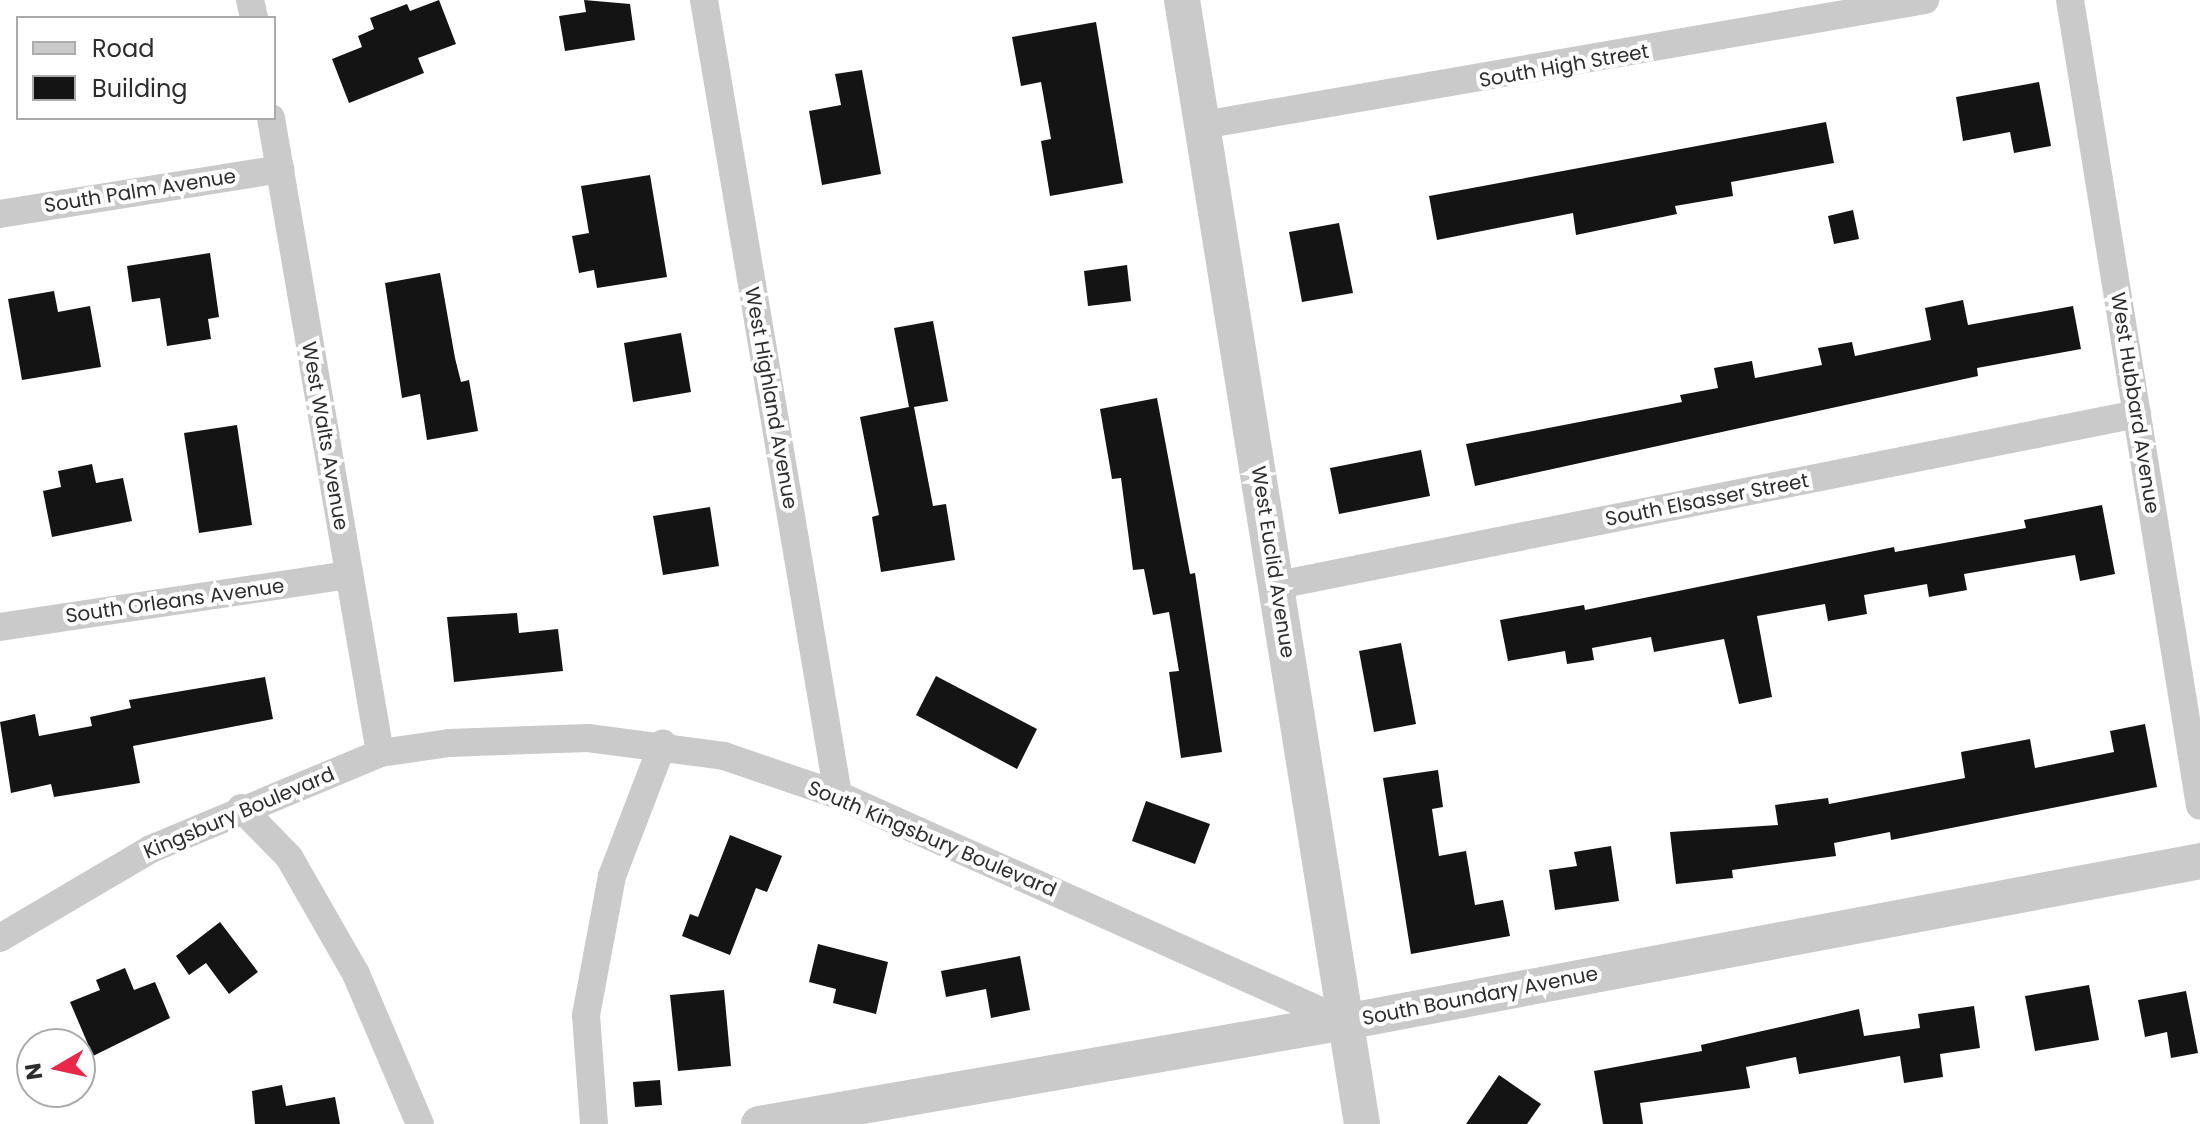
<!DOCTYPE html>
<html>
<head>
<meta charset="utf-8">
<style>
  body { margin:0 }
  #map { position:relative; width:2200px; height:1124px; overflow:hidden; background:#fff; font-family:Poppins,sans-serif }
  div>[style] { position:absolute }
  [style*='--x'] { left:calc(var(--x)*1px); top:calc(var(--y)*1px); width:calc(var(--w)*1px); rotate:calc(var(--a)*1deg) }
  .building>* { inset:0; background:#141414 }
  .minor>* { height:28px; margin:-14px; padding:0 14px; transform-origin:14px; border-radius:14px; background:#cacaca }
  .tertiary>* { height:36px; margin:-18px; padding:0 18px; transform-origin:18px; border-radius:18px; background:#cacaca }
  span { translate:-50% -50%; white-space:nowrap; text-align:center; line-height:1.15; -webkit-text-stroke:8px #fff; paint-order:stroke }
  .street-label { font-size:20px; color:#2d2d2d }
  .legend { position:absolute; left:16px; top:16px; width:260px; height:104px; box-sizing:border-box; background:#fff; border:2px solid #ababab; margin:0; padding:10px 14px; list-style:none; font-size:24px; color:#2d2d2d }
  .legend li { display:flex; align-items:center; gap:16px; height:40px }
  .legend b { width:40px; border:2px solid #ababab }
  .north { position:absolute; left:16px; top:1028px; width:80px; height:80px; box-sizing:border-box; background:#fff; border:2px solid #ababab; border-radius:50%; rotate:261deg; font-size:22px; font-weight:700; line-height:32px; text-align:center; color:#2d2d2d }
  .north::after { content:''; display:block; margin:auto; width:28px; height:36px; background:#e92947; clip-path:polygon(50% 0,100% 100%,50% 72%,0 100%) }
</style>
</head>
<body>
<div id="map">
  <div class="building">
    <div style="clip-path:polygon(439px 0,456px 44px,418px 58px,424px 73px,349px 103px,332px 59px,362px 47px,358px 36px,374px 29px,370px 18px,407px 4px,410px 11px)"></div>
    <div style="clip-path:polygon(584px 0,630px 4px,635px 40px,565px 51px,559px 16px,586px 12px)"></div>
    <div style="clip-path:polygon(1096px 22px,1123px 183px,1050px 196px,1041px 141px,1051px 139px,1041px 82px,1021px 86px,1012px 37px)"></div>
    <div style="clip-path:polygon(862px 70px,881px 174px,822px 185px,809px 111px,841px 105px,835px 74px)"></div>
    <div style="clip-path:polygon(2039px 82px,2051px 146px,2014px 153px,2010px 132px,1963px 141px,1956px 97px)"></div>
    <div style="clip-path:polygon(1826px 122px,1834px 163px,1731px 182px,1733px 196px,1675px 206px,1677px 214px,1576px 235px,1573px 213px,1437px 240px,1429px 196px)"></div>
    <div style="clip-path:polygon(650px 175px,667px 277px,597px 288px,594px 270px,579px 273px,572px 236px,589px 233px,581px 186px)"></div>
    <div style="clip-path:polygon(1853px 210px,1859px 239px,1834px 244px,1828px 216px)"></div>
    <div style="clip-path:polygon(1339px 223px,1353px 293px,1302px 302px,1289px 232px)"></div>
    <div style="clip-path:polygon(210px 253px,219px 317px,208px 319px,211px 339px,167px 346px,160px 298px,132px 302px,127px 266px)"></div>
    <div style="clip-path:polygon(1127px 265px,1131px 301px,1088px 306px,1084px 271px)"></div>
    <div style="clip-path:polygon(440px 273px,455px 358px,461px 382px,469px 380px,478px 431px,427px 440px,420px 394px,402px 398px,385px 283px)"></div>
    <div style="clip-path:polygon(54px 291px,58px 312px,90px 306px,101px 367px,22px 380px,8px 299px)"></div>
    <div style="clip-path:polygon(1963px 300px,1968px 325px,2073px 306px,2081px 349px,1977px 368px,1978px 376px,1475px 486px,1466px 444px,1682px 402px,1680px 395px,1718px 388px,1714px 368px,1752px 361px,1755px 378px,1822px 365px,1818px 348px,1852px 342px,1855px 356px,1931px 340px,1925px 308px)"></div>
    <div style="clip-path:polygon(933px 321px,948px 401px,914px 407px,933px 506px,946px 504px,955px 560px,881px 572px,872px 517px,879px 515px,860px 417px,909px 407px,894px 328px)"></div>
    <div style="clip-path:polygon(681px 333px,691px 392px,633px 402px,624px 343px)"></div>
    <div style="clip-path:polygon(1157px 398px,1190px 574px,1195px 573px,1222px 752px,1181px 758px,1169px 672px,1179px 671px,1169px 612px,1153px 615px,1144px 569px,1133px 570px,1121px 478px,1112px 479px,1100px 409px)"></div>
    <div style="clip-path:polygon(237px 425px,252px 525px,199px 533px,184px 433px)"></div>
    <div style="clip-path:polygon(1421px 450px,1430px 496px,1339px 514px,1330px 468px)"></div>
    <div style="clip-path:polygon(92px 464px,96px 483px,123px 478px,132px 521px,52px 537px,43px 491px,61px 487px,58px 471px)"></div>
    <div style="clip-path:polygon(2102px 505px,2115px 574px,2080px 581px,2075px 555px,1964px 574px,1967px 590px,1929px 597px,1927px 584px,1864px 595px,1867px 614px,1828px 621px,1825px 604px,1757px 616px,1772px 697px,1739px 704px,1724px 639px,1654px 652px,1651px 637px,1592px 648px,1594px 660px,1567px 664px,1565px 651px,1508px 661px,1500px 620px,1584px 605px,1585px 610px,1894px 547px,1895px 552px,2026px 528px,2024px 520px)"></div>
    <div style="clip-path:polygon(710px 507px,719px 566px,663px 575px,653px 516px)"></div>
    <div style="clip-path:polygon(517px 613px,519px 633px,558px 629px,563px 671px,454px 682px,447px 617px)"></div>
    <div style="clip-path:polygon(1401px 643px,1416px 724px,1374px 732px,1359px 651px)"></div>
    <div style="clip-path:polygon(936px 676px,1037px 729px,1017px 769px,916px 715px)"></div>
    <div style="clip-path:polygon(265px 677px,273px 719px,133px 746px,140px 783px,54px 797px,51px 784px,11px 793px,0 722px,35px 714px,39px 736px,92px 726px,90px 717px,131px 708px,129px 700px)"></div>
    <div style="clip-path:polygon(2145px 724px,2157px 787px,1891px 840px,1890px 832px,1834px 843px,1836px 856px,1732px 870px,1733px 878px,1676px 884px,1670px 832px,1778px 825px,1775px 805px,1828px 798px,1829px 804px,1965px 778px,1961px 752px,2030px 739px,2035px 768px,2114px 752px,2110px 731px)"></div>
    <div style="clip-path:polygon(1438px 770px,1443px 807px,1432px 809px,1439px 856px,1466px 851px,1475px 905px,1503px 900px,1510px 936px,1411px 954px,1383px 778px)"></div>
    <div style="clip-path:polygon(1146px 801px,1210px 824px,1195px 864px,1132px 841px)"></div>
    <div style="clip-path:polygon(730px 835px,782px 856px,767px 892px,756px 888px,730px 955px,682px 936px,690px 914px,698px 917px)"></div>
    <div style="clip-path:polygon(1611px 846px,1619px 901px,1555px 910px,1549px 870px,1577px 866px,1574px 852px)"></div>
    <div style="clip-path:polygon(220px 922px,258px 972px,229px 994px,206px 963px,189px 975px,176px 956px)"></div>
    <div style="clip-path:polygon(818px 944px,888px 962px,876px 1014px,833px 1003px,836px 989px,809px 982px)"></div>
    <div style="clip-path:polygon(1020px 956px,1030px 1010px,991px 1018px,986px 989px,946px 997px,941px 971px)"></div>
    <div style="clip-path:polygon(125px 968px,134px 990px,155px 982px,170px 1018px,93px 1056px,70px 1002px,100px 990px,96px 980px)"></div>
    <div style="clip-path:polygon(2089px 985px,2099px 1040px,2035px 1051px,2025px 996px)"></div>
    <div style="clip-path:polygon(724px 990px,731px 1066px,678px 1071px,670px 995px)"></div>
    <div style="clip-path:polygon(2186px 991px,2198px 1053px,2171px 1058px,2167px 1032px,2145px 1037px,2138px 1000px)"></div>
    <div style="clip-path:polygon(1974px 1006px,1980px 1048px,1940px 1054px,1943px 1077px,1904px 1083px,1900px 1056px,1799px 1074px,1796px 1057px,1746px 1067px,1750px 1088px,1640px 1103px,1643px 1124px,1603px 1124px,1594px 1071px,1702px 1051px,1701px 1045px,1859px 1009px,1864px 1036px,1920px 1028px,1918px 1014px)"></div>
    <div style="clip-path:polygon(1499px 1075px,1541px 1104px,1527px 1124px,1466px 1124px)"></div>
    <div style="clip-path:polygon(660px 1080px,662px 1105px,635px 1107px,633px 1082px)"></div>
    <div style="clip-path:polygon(282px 1085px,286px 1106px,335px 1097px,340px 1124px,255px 1124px,252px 1091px)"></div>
  </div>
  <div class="minor">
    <div style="--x:250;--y:0;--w:18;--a:77"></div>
    <div style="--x:704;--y:0;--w:806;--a:80.43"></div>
    <div style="--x:2070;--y:0;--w:816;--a:80.84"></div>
    <div style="--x:271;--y:118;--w:644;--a:80.26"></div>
    <div style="--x:1203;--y:125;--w:733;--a:-9.82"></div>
    <div style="--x:0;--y:214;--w:284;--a:-9.1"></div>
    <div style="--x:1278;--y:585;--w:876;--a:-11.26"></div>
    <div style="--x:0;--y:627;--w:353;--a:-8.5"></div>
    <div style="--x:241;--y:808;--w:69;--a:45.6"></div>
    <div style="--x:289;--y:857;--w:135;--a:60.2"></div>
    <div style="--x:356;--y:974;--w:163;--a:66.9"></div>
    <div style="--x:0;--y:938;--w:175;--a:-30.5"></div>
    <div style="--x:151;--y:849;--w:248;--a:-22.7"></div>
    <div style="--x:380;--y:753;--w:70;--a:-8.2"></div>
    <div style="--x:449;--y:743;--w:139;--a:-2.1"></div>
    <div style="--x:588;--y:738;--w:137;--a:7.5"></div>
    <div style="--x:724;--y:756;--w:120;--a:18.9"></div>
    <div style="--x:838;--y:795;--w:555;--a:24.12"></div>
    <div style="--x:594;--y:1124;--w:109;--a:-94.2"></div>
    <div style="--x:586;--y:1015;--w:141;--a:-79.4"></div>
    <div style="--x:612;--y:876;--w:142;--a:-69"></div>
  </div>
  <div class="tertiary">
    <div style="--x:1182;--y:0;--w:1138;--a:80.9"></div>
    <div style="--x:759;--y:1124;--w:595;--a:-9.87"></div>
    <div style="--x:1345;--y:1022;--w:870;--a:-10.66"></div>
  </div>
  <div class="street-label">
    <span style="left:1564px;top:66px;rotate:-10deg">South High Street</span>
    <span style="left:140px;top:191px;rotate:-9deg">South Palm Avenue</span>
    <span style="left:771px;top:398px;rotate:80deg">West Highland Avenue</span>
    <span style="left:2135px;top:403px;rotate:81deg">West Hubbard Avenue</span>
    <span style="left:325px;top:436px;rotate:80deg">West Walts Avenue</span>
    <span style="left:1707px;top:500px;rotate:-11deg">South Elsasser Street</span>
    <span style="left:1273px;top:562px;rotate:81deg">West Euclid Avenue</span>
    <span style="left:175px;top:601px;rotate:-8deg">South Orleans Avenue</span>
    <span style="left:239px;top:813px;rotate:-23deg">Kingsbury Boulevard</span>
    <span style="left:932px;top:839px;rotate:23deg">South Kingsbury Boulevard</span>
    <span style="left:1480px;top:996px;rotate:-11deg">South Boundary Avenue</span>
  </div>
  <ul class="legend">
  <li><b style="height:10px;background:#cacaca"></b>Road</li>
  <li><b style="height:22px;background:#141414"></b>Building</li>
  </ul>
  <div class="north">N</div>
</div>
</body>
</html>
